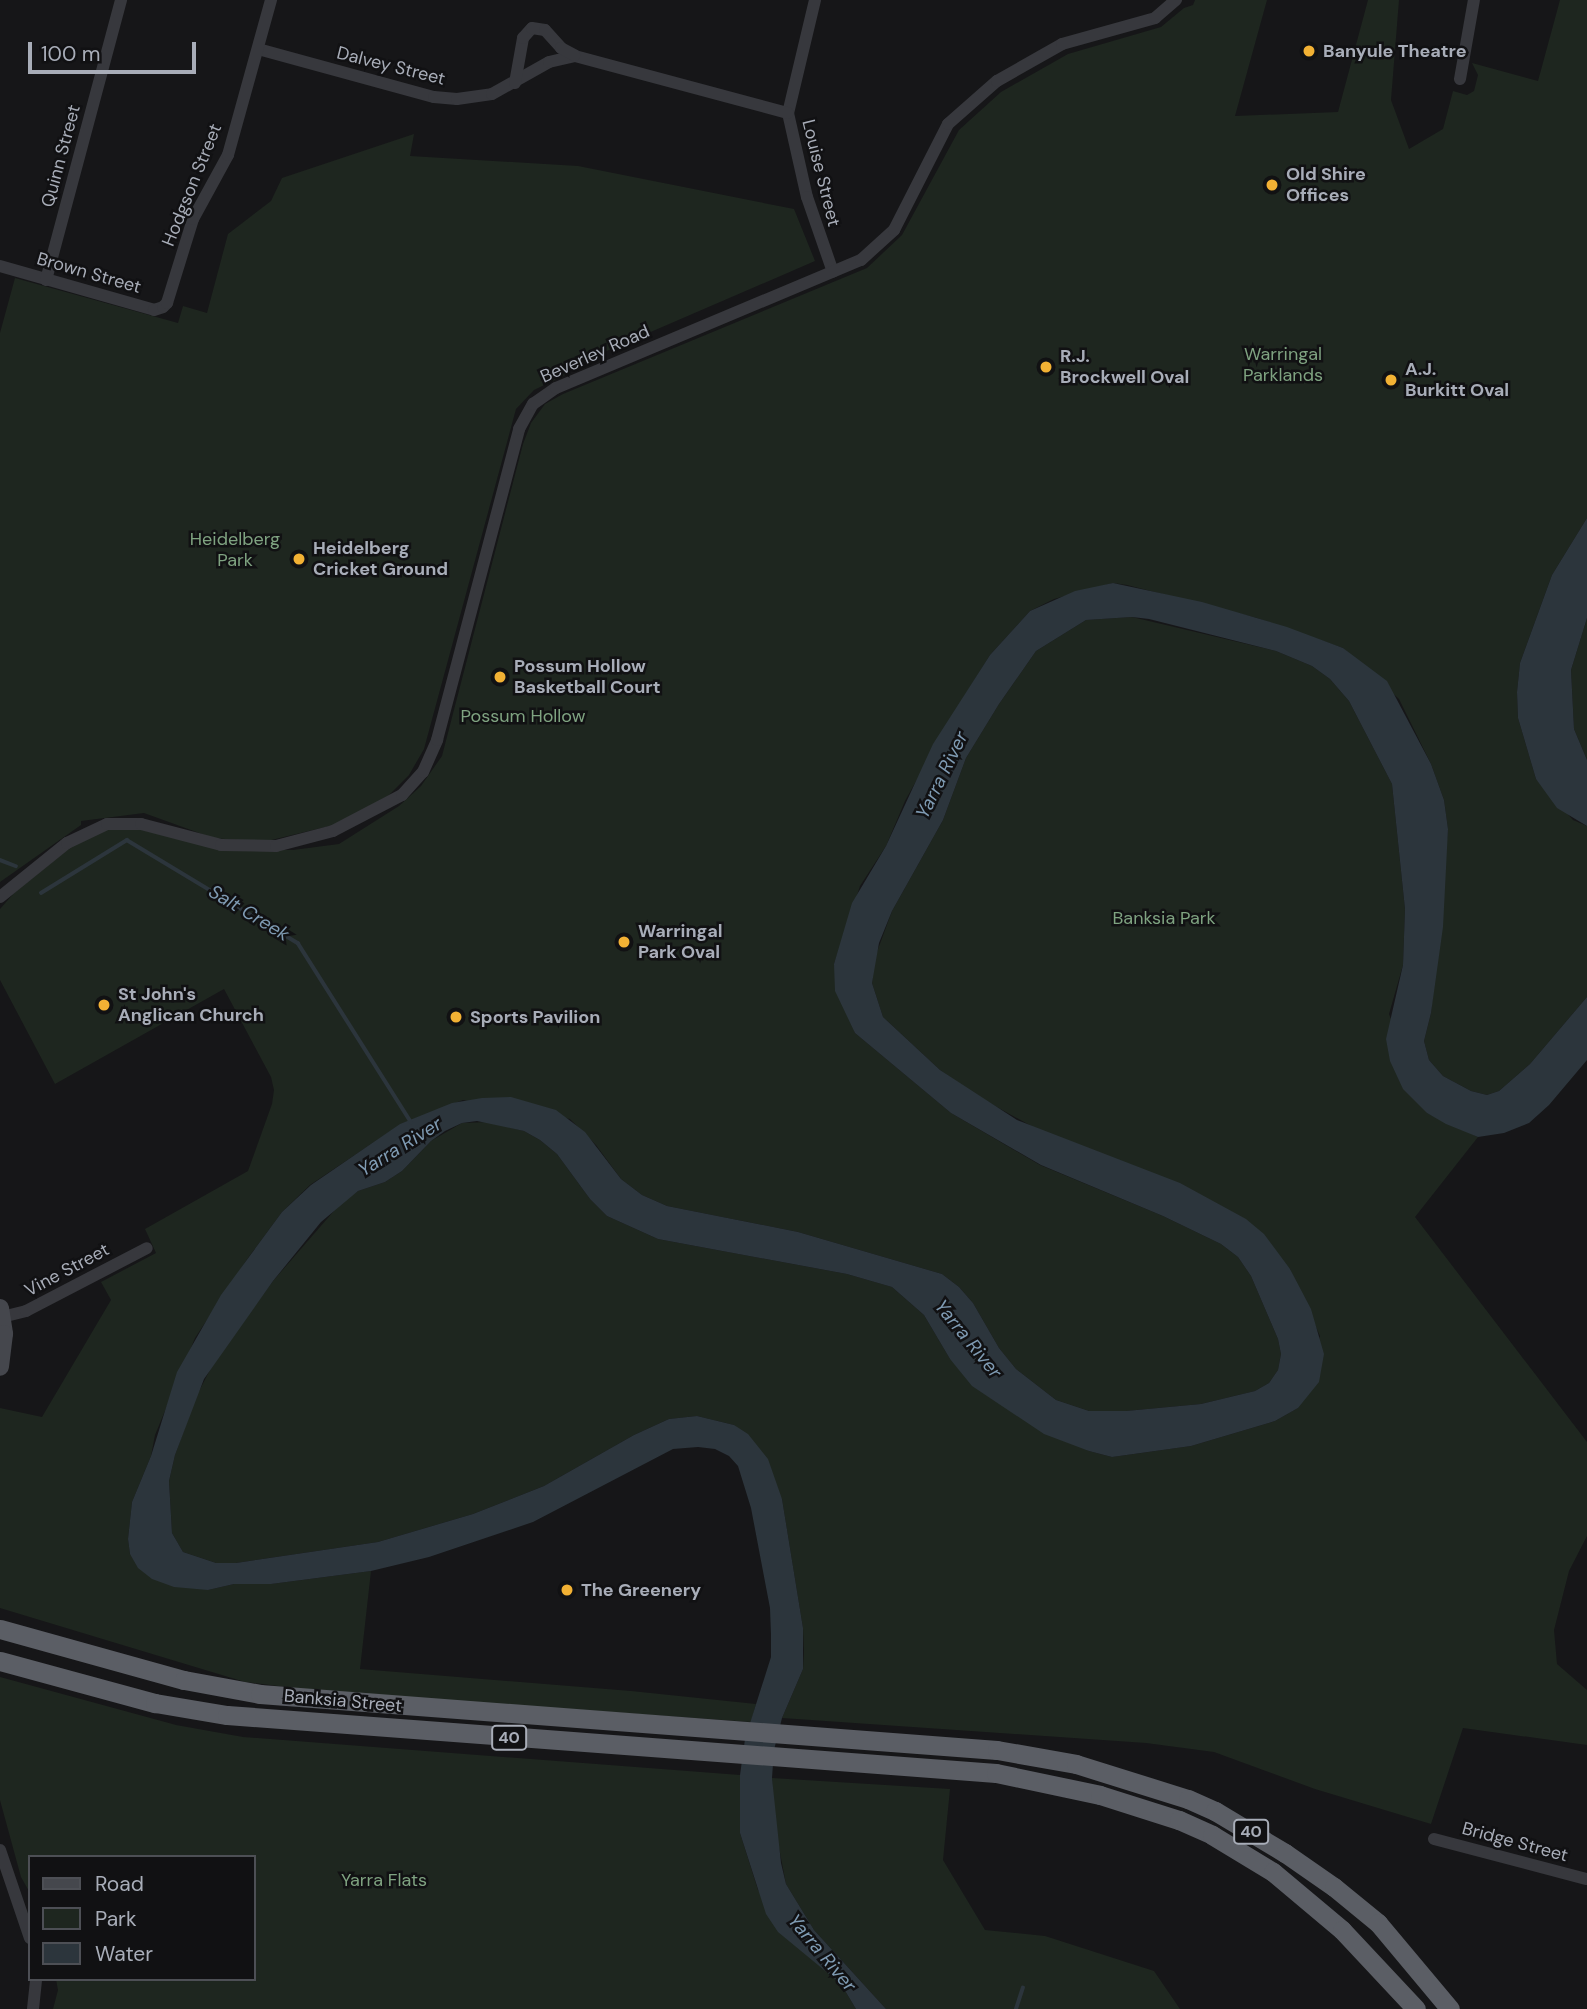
<!DOCTYPE html>
<html>
<head>
<meta charset="utf-8">
<style>
  body { margin:0 }
  #map { position:relative; width:1587px; height:2009px; overflow:hidden; background:#161618; font-family:"DM Sans",sans-serif }
  div>[style] { position:absolute }
  [style*='--x'] { left:calc(var(--x)*1px); top:calc(var(--y)*1px); width:calc(var(--w)*1px); rotate:calc(var(--a)*1deg) }
  .green>* { inset:0; background:#1e261f }
  .water>* { inset:0; background:#2c353c }
  .stream>* { height:3.5px; margin:-1.75px; padding:0 1.75px; transform-origin:1.75px; border-radius:1.75px; background:#2c353c }
  .minor>* { height:12px; margin:-6px; padding:0 6px; transform-origin:6px; border-radius:6px; background:#37383d }
  .secondary>* { height:18px; margin:-9px; padding:0 9px; transform-origin:9px; border-radius:9px; background:#45474d }
  .trunk>* { height:19px; margin:-9.5px; padding:0 9.5px; transform-origin:9.5px; border-radius:9.5px; background:#5b5e65 }
  .dots>* { width:19px; height:19px; translate:-50% -50%; box-sizing:border-box; border:4px solid #111113; border-radius:50% }
  span { translate:-50% -50%; white-space:nowrap; text-align:center; line-height:1.15; -webkit-text-stroke:5px #111113; paint-order:stroke }
  .shield-label span { padding:2px 5px; background:#111113; border:2px solid; border-radius:5px; -webkit-text-stroke-width:0 }
  .shield-label { font-size:16px; color:#a8adb8; font-weight:700 }
  .poi-label { font-size:18px; color:#a8adb8; font-weight:700 }
  .left { translate:0 -50%; text-align:left }
  .street-label { font-size:18px; color:#a8adb8 }
  .park-label { font-size:18px; color:#7fa381 }
  .water-label { font-size:19px; color:#7f9bb3; font-style:italic }
  .legend { position:absolute; left:28px; top:1855px; width:228px; height:126px; box-sizing:border-box; background:#111113; border:2px solid #4d4f55; margin:0; padding:9px 12px; list-style:none; font-size:21px; color:#a8adb8 }
  .legend li { display:flex; align-items:center; gap:14px; height:35px }
  .legend b { width:35px; border:2px solid #4d4f55 }
  .scale { position:absolute; left:28px; top:42px; width:168px; height:32px; box-sizing:border-box; border:4px solid #a8adb8; border-top:0; padding-left:9px; font-size:21px; line-height:24px; white-space:nowrap; color:#a8adb8; -webkit-text-stroke:5px #111113; paint-order:stroke }
</style>
</head>
<body>
<div id="map">
  <div class="green">
    <div style="clip-path:polygon(1195px 0,1267px 0,1235px 116px,1338px 112px,1368px 0,1399px 0,1391px 100px,1409px 149px,1443px 129px,1453px 91px,1467px 95px,1474px 91px,1478px 75px,1472px 63px,1538px 81px,1560px 0,1587px 0,1587px 518px,1552px 575px,1520px 663px,1517px 692px,1518px 718px,1536px 779px,1573px 820px,1587px 826px,1587px 997px,1530px 1064px,1499px 1091px,1487px 1095px,1471px 1091px,1443px 1076px,1429px 1060px,1424px 1041px,1431px 1013px,1448px 829px,1444px 800px,1431px 764px,1399px 699px,1343px 648px,1257px 618px,1127px 585px,1113px 583px,1054px 599px,1030px 611px,990px 655px,955px 711px,905px 801px,886px 846px,860px 886px,834px 964px,855px 1033px,951px 1113px,1040px 1165px,1163px 1216px,1221px 1244px,1238px 1257px,1251px 1276px,1278px 1339px,1281px 1354px,1278px 1370px,1269px 1383px,1255px 1391px,1201px 1404px,1126px 1411px,1089px 1411px,1056px 1400px,1016px 1369px,999px 1348px,973px 1303px,959px 1287px,942px 1274px,798px 1232px,667px 1206px,642px 1195px,621px 1179px,596px 1145px,570px 1119px,463px 1100px,401px 1124px,310px 1185px,282px 1212px,248px 1258px,195px 1338px,155px 1435px,151px 1456px,132px 1502px,128px 1539px,130px 1554px,208px 1590px,234px 1584px,271px 1584px,371px 1571px,360px 1669px,631px 1691px,756px 1704px,751px 1722px,326px 1692px,245px 1682px,0 1608px,0 1408px,42px 1417px,111px 1300px,101px 1282px,156px 1253px,145px 1229px,248px 1171px,272px 1104px,274px 1090px,271px 1077px,224px 989px,55px 1084px,0 980px,0 909px,14px 893px,75px 844px,106px 830px,138px 829px,225px 850px,293px 850px,339px 844px,399px 806px,421px 786px,442px 756px,523px 444px,531px 423px,545px 404px,563px 394px,867px 268px,902px 235px,959px 130px,1001px 92px,1068px 54px,1161px 27px,1184px 8px,1193px 5px)"></div>
    <div style="clip-path:polygon(414px 134px,410px 156px,578px 166px,794px 209px,815px 261px,565px 369px,567px 374px,534px 390px,516px 409px,424px 749px,409px 775px,389px 795px,338px 824px,263px 842px,213px 838px,144px 813px,81px 821px,81px 825px,0 882px,0 333px,15px 278px,178px 323px,183px 306px,207px 313px,228px 234px,271px 201px,282px 178px)"></div>
    <div style="clip-path:polygon(1132px 617px,1276px 651px,1312px 666px,1330px 679px,1349px 701px,1392px 784px,1405px 909px,1403px 965px,1389px 1014px,1427px 1113px,1478px 1137px,1415px 1217px,1587px 1442px,1587px 1536px,1569px 1571px,1554px 1630px,1557px 1664px,1587px 1690px,1587px 1745px,1463px 1728px,1431px 1824px,1315px 1789px,1214px 1752px,1146px 1743px,782px 1718px,803px 1669px,804px 1652px,803px 1628px,782px 1499px,734px 1425px,697px 1416px,669px 1419px,634px 1435px,544px 1486px,473px 1514px,378px 1542px,236px 1563px,216px 1563px,183px 1552px,172px 1533px,169px 1481px,175px 1455px,196px 1397px,214px 1362px,273px 1281px,340px 1204px,358px 1191px,385px 1182px,402px 1171px,431px 1141px,462px 1123px,488px 1122px,524px 1131px,540px 1140px,557px 1154px,590px 1199px,607px 1216px,658px 1239px,847px 1274px,892px 1287px,924px 1315px,950px 1359px,1089px 1451px,1112px 1457px,1191px 1446px,1275px 1421px,1298px 1408px,1320px 1336px,1290px 1269px,977px 1096px,940px 1070px,883px 1017px,872px 983px,874px 960px,892px 911px,943px 820px,966px 758px,999px 704px,1036px 651px,1086px 620px)"></div>
    <div style="clip-path:polygon(1587px 618px,1587px 760px,1574px 729px,1571px 670px)"></div>
    <div style="clip-path:polygon(0 1677px,176px 1725px,243px 1737px,740px 1775px,740px 1833px,758px 1890px,813px 1959px,841px 1984px,856px 2009px,53px 2009px,58px 1990px,56px 1979px,254px 1979px,254px 1857px,30px 1857px,30px 1893px,21px 1877px,0 1800px)"></div>
    <div style="clip-path:polygon(772px 1778px,950px 1789px,943px 1860px,985px 1930px,1045px 1936px,1154px 1971px,1180px 2009px,886px 2009px,814px 1930px,786px 1884px,775px 1827px)"></div>
  </div>
  <div class="water">
    <div style="clip-path:polygon(1587px 518px,1587px 618px,1571px 670px,1574px 729px,1587px 760px,1587px 826px,1557px 808px,1536px 779px,1518px 718px,1517px 692px,1520px 663px,1552px 575px)"></div>
    <div style="clip-path:polygon(1113px 583px,1202px 602px,1287px 627px,1343px 648px,1387px 681px,1431px 764px,1444px 800px,1448px 829px,1443px 927px,1431px 1013px,1424px 1041px,1429px 1060px,1443px 1076px,1471px 1091px,1487px 1095px,1499px 1091px,1530px 1064px,1587px 997px,1587px 1060px,1549px 1105px,1529px 1123px,1504px 1133px,1478px 1137px,1446px 1124px,1427px 1113px,1403px 1089px,1390px 1061px,1386px 1039px,1403px 965px,1405px 909px,1392px 784px,1349px 701px,1330px 679px,1312px 666px,1276px 651px,1149px 619px,1132px 617px,1086px 620px,1036px 651px,999px 704px,966px 758px,943px 820px,892px 911px,879px 943px,872px 983px,883px 1017px,940px 1070px,1017px 1120px,1180px 1183px,1246px 1219px,1264px 1234px,1290px 1269px,1311px 1309px,1324px 1354px,1319px 1382px,1298px 1408px,1275px 1421px,1191px 1446px,1112px 1457px,1089px 1451px,1044px 1434px,972px 1386px,950px 1359px,924px 1315px,892px 1287px,847px 1274px,658px 1239px,607px 1216px,590px 1199px,557px 1154px,540px 1140px,524px 1131px,477px 1121px,462px 1123px,445px 1131px,431px 1141px,402px 1171px,385px 1182px,358px 1191px,321px 1222px,273px 1281px,204px 1379px,175px 1455px,169px 1481px,172px 1533px,183px 1552px,216px 1563px,236px 1563px,378px 1542px,473px 1514px,544px 1486px,634px 1435px,669px 1419px,697px 1416px,734px 1425px,748px 1434px,768px 1459px,782px 1499px,803px 1628px,803px 1669px,782px 1718px,774px 1750px,772px 1778px,781px 1863px,786px 1884px,814px 1930px,886px 2009px,856px 2009px,841px 1984px,778px 1932px,766px 1914px,740px 1833px,740px 1775px,745px 1739px,771px 1657px,771px 1635px,770px 1608px,751px 1508px,738px 1466px,729px 1456px,715px 1449px,698px 1447px,673px 1449px,533px 1522px,429px 1557px,371px 1571px,271px 1584px,234px 1584px,208px 1590px,174px 1587px,152px 1579px,138px 1568px,130px 1554px,128px 1539px,132px 1502px,151px 1456px,177px 1372px,221px 1295px,282px 1212px,311px 1185px,400px 1124px,452px 1103px,482px 1098px,511px 1097px,556px 1110px,585px 1132px,621px 1179px,642px 1195px,667px 1206px,798px 1232px,942px 1274px,959px 1287px,973px 1303px,999px 1348px,1016px 1369px,1056px 1400px,1089px 1411px,1126px 1411px,1201px 1404px,1255px 1391px,1269px 1383px,1278px 1370px,1281px 1354px,1278px 1339px,1251px 1276px,1238px 1257px,1221px 1244px,1163px 1216px,1041px 1165px,951px 1113px,855px 1033px,835px 991px,834px 964px,852px 903px,886px 846px,933px 744px,990px 655px,1030px 611px,1075px 591px)"></div>
  </div>
  <div class="stream">
    <div style="--x:0;--y:860;--w:17;--a:21"></div>
    <div style="--x:41;--y:893;--w:101;--a:-31.6"></div>
    <div style="--x:127;--y:840;--w:200;--a:31.1"></div>
    <div style="--x:298;--y:943;--w:212;--a:57.7"></div>
    <div style="--x:1016;--y:2009;--w:22;--a:-72"></div>
  </div>
  <div class="minor">
    <div style="--x:815;--y:0;--w:116;--a:103.4"></div>
    <div style="--x:788;--y:113;--w:86;--a:77.3"></div>
    <div style="--x:807;--y:197;--w:79;--a:70.9"></div>
    <div style="--x:258;--y:49;--w:182;--a:15.3"></div>
    <div style="--x:434;--y:97;--w:23;--a:5"></div>
    <div style="--x:457;--y:99;--w:35;--a:-8"></div>
    <div style="--x:492;--y:94;--w:65;--a:-29.3"></div>
    <div style="--x:549;--y:62;--w:27;--a:-13"></div>
    <div style="--x:575;--y:56;--w:220;--a:15"></div>
    <div style="--x:1460;--y:79;--w:80;--a:-80"></div>
    <div style="--x:515;--y:83;--w:46;--a:-79.9"></div>
    <div style="--x:523;--y:38;--w:13;--a:-48"></div>
    <div style="--x:532;--y:28;--w:13;--a:9"></div>
    <div style="--x:545;--y:30;--w:24;--a:48"></div>
    <div style="--x:561;--y:48;--w:15;--a:28"></div>
    <div style="--x:0;--y:266;--w:160;--a:15.9"></div>
    <div style="--x:154;--y:310;--w:9;--a:-18"></div>
    <div style="--x:163;--y:307;--w:6;--a:-45"></div>
    <div style="--x:167;--y:303;--w:88;--a:-72.8"></div>
    <div style="--x:193;--y:219;--w:73;--a:-61.3"></div>
    <div style="--x:228;--y:155;--w:161;--a:-74.5"></div>
    <div style="--x:46;--y:280;--w:290;--a:-75"></div>
    <div style="--x:0;--y:897;--w:86;--a:-38.9"></div>
    <div style="--x:67;--y:843;--w:44;--a:-25.4"></div>
    <div style="--x:107;--y:824;--w:34;--a:0"></div>
    <div style="--x:141;--y:824;--w:83;--a:14.7"></div>
    <div style="--x:221;--y:845;--w:55;--a:1"></div>
    <div style="--x:276;--y:846;--w:59;--a:-14.7"></div>
    <div style="--x:333;--y:831;--w:78;--a:-27.6"></div>
    <div style="--x:402;--y:795;--w:31;--a:-48"></div>
    <div style="--x:423;--y:772;--w:35;--a:-66"></div>
    <div style="--x:437;--y:740;--w:322;--a:-75.2"></div>
    <div style="--x:519;--y:429;--w:29;--a:-61"></div>
    <div style="--x:533;--y:404;--w:28;--a:-35"></div>
    <div style="--x:556;--y:388;--w:331;--a:-22.8"></div>
    <div style="--x:861;--y:260;--w:45;--a:-42.3"></div>
    <div style="--x:894;--y:230;--w:119;--a:-63"></div>
    <div style="--x:948;--y:124;--w:65;--a:-41.3"></div>
    <div style="--x:997;--y:81;--w:75;--a:-29.6"></div>
    <div style="--x:1062;--y:44;--w:97;--a:-15.6"></div>
    <div style="--x:1155;--y:18;--w:28;--a:-41"></div>
    <div style="--x:2;--y:1317;--w:25;--a:-14"></div>
    <div style="--x:26;--y:1311;--w:136;--a:-27.5"></div>
    <div style="--x:1434;--y:1839;--w:158;--a:14.7"></div>
    <div style="--x:0;--y:1850;--w:93;--a:71.2"></div>
    <div style="--x:33;--y:2009;--w:30;--a:-84"></div>
  </div>
  <div class="secondary">
    <div style="--x:0;--y:1308;--w:26;--a:81"></div>
    <div style="--x:4;--y:1334;--w:33;--a:97"></div>
  </div>
  <div class="trunk">
    <div style="--x:0;--y:1629;--w:191;--a:15.5"></div>
    <div style="--x:184;--y:1680;--w:77;--a:10.4"></div>
    <div style="--x:260;--y:1694;--w:739;--a:4.35"></div>
    <div style="--x:997;--y:1750;--w:80;--a:10"></div>
    <div style="--x:1076;--y:1764;--w:117;--a:17.4"></div>
    <div style="--x:1188;--y:1799;--w:30;--a:24"></div>
    <div style="--x:1215;--y:1811;--w:82;--a:31"></div>
    <div style="--x:1285;--y:1853;--w:60;--a:34.8"></div>
    <div style="--x:1334;--y:1887;--w:57;--a:39.3"></div>
    <div style="--x:1378;--y:1923;--w:112;--a:50.1"></div>
    <div style="--x:0;--y:1661;--w:161;--a:15.2"></div>
    <div style="--x:155;--y:1703;--w:73;--a:9.5"></div>
    <div style="--x:227;--y:1715;--w:771;--a:4.31"></div>
    <div style="--x:996;--y:1773;--w:106;--a:11.9"></div>
    <div style="--x:1100;--y:1795;--w:83;--a:17.6"></div>
    <div style="--x:1179;--y:1820;--w:36;--a:24"></div>
    <div style="--x:1212;--y:1835;--w:71;--a:31.2"></div>
    <div style="--x:1273;--y:1872;--w:90;--a:40"></div>
    <div style="--x:1342;--y:1930;--w:108;--a:46.9"></div>
  </div>
  <div class="dots">
    <div style="left:1309px;top:51px;background:#f2b134"></div>
    <div style="left:1272px;top:185px;background:#f2b134"></div>
    <div style="left:1046px;top:367px;background:#f2b134"></div>
    <div style="left:1391px;top:380px;background:#f2b134"></div>
    <div style="left:299px;top:559px;background:#f2b134"></div>
    <div style="left:500px;top:677px;background:#f2b134"></div>
    <div style="left:624px;top:942px;background:#f2b134"></div>
    <div style="left:104px;top:1005px;background:#f2b134"></div>
    <div style="left:456px;top:1017px;background:#f2b134"></div>
    <div style="left:567px;top:1590px;background:#f2b134"></div>
  </div>
  <div class="shield-label">
    <span style="left:509px;top:1738px">40</span>
    <span style="left:1251px;top:1832px">40</span>
  </div>
  <div class="poi-label">
    <span class="left" style="left:1323px;top:51px">Banyule Theatre</span>
    <span class="left" style="left:1286px;top:185px">Old Shire<br>Offices</span>
    <span class="left" style="left:1060px;top:367px">R.J.<br>Brockwell Oval</span>
    <span class="left" style="left:1405px;top:380px">A.J.<br>Burkitt Oval</span>
    <span class="left" style="left:313px;top:559px">Heidelberg<br>Cricket Ground</span>
    <span class="left" style="left:514px;top:677px">Possum Hollow<br>Basketball Court</span>
    <span class="left" style="left:638px;top:942px">Warringal<br>Park Oval</span>
    <span class="left" style="left:118px;top:1005px">St John's<br>Anglican Church</span>
    <span class="left" style="left:470px;top:1017px">Sports Pavilion</span>
    <span class="left" style="left:581px;top:1590px">The Greenery</span>
  </div>
  <div class="street-label">
    <span style="left:391px;top:66px;rotate:14deg">Dalvey Street</span>
    <span style="left:61px;top:156px;rotate:-75deg">Quinn Street</span>
    <span style="left:821px;top:173px;rotate:76deg">Louise Street</span>
    <span style="left:192px;top:185px;rotate:-68deg">Hodgson Street</span>
    <span style="left:89px;top:273px;rotate:16deg">Brown Street</span>
    <span style="left:595px;top:354px;rotate:-24deg">Beverley Road</span>
    <span style="left:67px;top:1270px;rotate:-28deg">Vine Street</span>
    <span style="left:343px;top:1701px;rotate:5deg">Banksia Street</span>
    <span style="left:1515px;top:1842px;rotate:15deg">Bridge Street</span>
  </div>
  <div class="park-label">
    <span style="left:1283px;top:365px">Warringal<br>Parklands</span>
    <span style="left:235px;top:550px">Heidelberg<br>Park</span>
    <span style="left:523px;top:716px">Possum Hollow</span>
    <span style="left:1164px;top:918px">Banksia Park</span>
    <span style="left:384px;top:1880px">Yarra Flats</span>
  </div>
  <div class="water-label">
    <span style="left:942px;top:775px;rotate:-64deg">Yarra River</span>
    <span style="left:249px;top:913px;rotate:31deg">Salt Creek</span>
    <span style="left:400px;top:1147px;rotate:-32deg">Yarra River</span>
    <span style="left:968px;top:1339px;rotate:51deg">Yarra River</span>
    <span style="left:822px;top:1953px;rotate:50deg">Yarra River</span>
  </div>
  <ul class="legend">
  <li><b style="height:9px;background:#45474d"></b>Road</li>
  <li><b style="height:19px;background:#1e261f"></b>Park</li>
  <li><b style="height:19px;background:#2c353c"></b>Water</li>
  </ul>
  <div class="scale">100 m</div>
</div>
</body>
</html>
